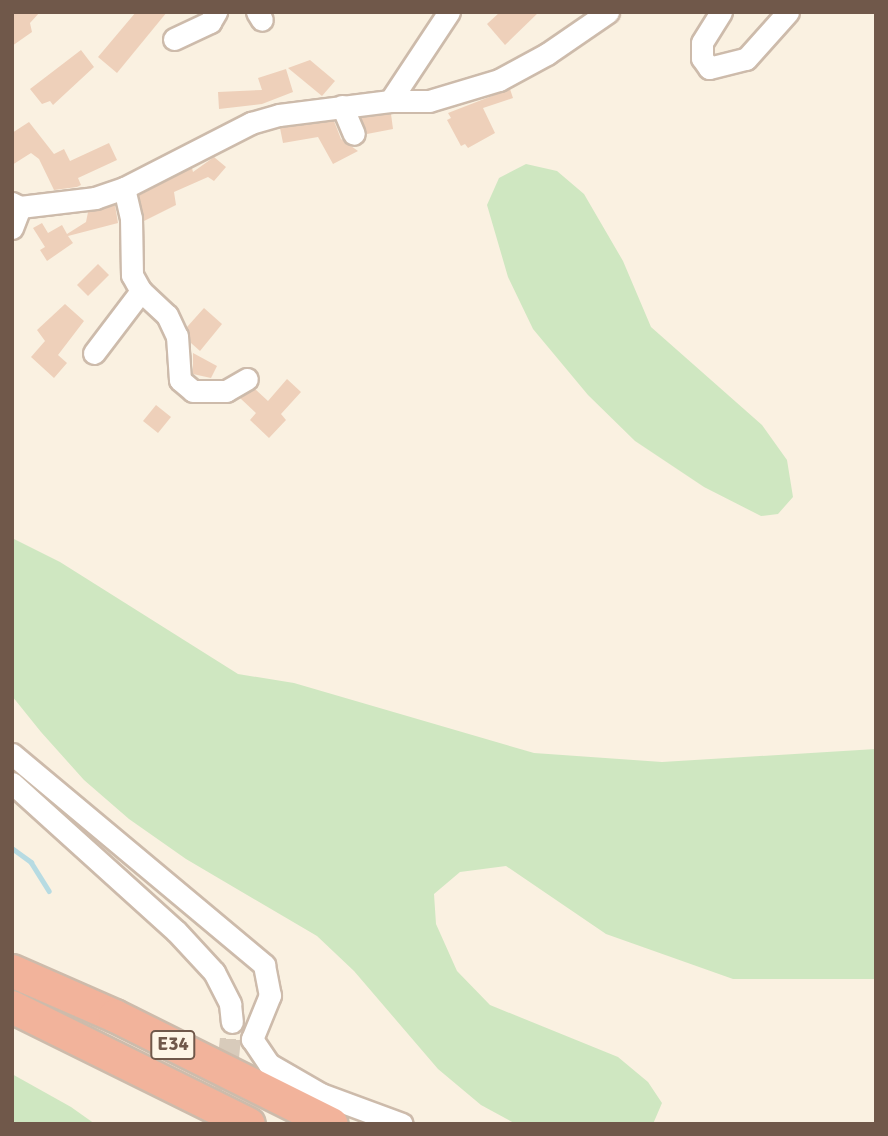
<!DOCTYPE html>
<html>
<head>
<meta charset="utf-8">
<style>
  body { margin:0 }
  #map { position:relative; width:888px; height:1136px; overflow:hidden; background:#faf1e1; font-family:Signika,sans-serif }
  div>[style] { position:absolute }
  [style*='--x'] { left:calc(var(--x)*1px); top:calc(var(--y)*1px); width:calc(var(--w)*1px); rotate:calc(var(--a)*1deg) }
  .green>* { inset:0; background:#cfe7c1 }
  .stream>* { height:4.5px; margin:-2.25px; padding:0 2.25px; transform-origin:2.25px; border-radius:2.25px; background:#b7dbe2 }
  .building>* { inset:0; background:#eed0ba }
  .minor-tunnel>* { height:21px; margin-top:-10.5px; transform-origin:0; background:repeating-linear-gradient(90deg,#d8cbbb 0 21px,transparent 0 31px) }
  .roads { filter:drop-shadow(2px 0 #cdbbab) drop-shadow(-2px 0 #cdbbab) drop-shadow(0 2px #cdbbab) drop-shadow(0 -2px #cdbbab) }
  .minor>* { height:21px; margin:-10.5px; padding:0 10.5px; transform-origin:10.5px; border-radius:10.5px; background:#fff }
  .highway>* { height:32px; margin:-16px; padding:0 16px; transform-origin:16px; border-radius:16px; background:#f2b39b }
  span { translate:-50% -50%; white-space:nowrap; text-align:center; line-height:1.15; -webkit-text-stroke:5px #fef5e6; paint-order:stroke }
  .shield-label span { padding:2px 5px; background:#fef5e6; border:2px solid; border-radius:5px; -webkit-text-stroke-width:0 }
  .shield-label { font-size:19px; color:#70584a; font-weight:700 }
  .frame { position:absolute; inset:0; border:14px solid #70584a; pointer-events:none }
</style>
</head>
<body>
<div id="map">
  <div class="green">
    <div style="clip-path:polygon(526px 164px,557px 171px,584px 194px,623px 261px,651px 327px,762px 425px,787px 460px,793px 497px,778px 514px,761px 516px,704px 487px,635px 441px,588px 395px,533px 329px,508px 277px,487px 205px,499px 178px)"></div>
    <div style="clip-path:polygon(12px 538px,60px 562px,238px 674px,294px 683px,534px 753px,662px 762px,876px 749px,876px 979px,733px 979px,606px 934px,506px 866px,460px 872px,434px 894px,436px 924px,457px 971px,490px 1005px,618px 1057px,648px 1082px,662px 1103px,653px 1124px,516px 1124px,481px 1105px,438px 1069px,354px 971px,317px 936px,186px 859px,129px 819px,84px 780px,41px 732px,12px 696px)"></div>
    <div style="clip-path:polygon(12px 1074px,71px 1107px,95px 1124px,12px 1124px)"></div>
  </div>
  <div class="stream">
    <div style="--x:12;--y:848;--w:24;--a:36"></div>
    <div style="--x:31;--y:862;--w:34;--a:58"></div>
  </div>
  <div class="building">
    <div style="clip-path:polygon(12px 12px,40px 12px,30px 23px,32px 32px,12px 46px)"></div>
    <div style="clip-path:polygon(136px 12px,167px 12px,117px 73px,98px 57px)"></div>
    <div style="clip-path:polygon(500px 12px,539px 12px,505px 45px,487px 24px)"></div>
    <div style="clip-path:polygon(81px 50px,94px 67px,53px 105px,50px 101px,42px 104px,30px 89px)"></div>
    <div style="clip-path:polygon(310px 60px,335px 81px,322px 96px,288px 68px)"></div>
    <div style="clip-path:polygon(286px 69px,293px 92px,262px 104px,219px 109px,218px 92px,262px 90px,258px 78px)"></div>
    <div style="clip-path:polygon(510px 89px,513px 98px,483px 108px,495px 133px,468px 148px,465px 144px,461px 146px,447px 120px,451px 118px,448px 113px)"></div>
    <div style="clip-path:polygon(391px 114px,393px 129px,367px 134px,361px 118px)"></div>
    <div style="clip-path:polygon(334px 121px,341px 139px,358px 151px,333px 164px,318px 137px,283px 143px,280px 128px)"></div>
    <div style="clip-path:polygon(29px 122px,54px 154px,64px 149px,70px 161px,109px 143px,117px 160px,78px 178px,81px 185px,77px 187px,54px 190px,39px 159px,31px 153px,12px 165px,12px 133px)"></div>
    <div style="clip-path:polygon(214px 157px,226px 167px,214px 181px,208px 177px,174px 192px,176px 205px,144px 221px,139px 195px,192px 168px,193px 172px)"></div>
    <div style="clip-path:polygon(115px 205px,118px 223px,68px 236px,73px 243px,47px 261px,40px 250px,45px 247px,33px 228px,42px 223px,48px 233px,62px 225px,67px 234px,86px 222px,88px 212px)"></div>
    <div style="clip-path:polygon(98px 264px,109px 275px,88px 296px,77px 285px)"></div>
    <div style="clip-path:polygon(65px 304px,84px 321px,58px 355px,67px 363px,54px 378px,31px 357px,45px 341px,37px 330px)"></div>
    <div style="clip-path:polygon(204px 308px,222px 324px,200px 351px,191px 343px,187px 327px)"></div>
    <div style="clip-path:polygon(193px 353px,217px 366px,211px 378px,193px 374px)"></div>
    <div style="clip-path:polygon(287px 379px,301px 392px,281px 414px,286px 420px,269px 438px,250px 420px,256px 413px,240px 398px,255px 389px,268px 401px)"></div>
    <div style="clip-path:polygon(156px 405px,171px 417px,158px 433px,143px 421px)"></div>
  </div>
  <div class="minor-tunnel">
    <div style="--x:222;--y:1121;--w:100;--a:-84.2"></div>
  </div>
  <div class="roads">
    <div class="minor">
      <div style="--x:257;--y:12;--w:9;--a:58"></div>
      <div style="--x:721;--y:12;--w:36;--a:122"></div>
      <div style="--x:702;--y:43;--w:15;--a:90"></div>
      <div style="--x:702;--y:58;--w:12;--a:55"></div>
      <div style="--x:709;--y:68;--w:38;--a:-14"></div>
      <div style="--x:746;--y:59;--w:63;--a:-48.2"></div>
      <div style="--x:174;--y:39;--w:40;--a:-25"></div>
      <div style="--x:210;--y:22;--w:12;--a:-59"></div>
      <div style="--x:390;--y:101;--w:107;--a:-56.5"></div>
      <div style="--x:342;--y:106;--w:30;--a:67"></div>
      <div style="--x:124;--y:188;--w:31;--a:77"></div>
      <div style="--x:131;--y:218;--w:57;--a:89"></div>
      <div style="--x:132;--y:275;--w:18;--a:61"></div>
      <div style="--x:141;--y:291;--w:35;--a:43"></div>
      <div style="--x:167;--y:315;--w:23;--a:65"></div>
      <div style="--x:177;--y:336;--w:44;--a:86.1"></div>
      <div style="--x:180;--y:380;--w:17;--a:40"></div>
      <div style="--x:193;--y:391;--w:33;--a:0"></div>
      <div style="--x:226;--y:391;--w:24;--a:-30"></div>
      <div style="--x:12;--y:203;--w:9;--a:27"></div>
      <div style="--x:20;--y:207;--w:76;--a:-6.8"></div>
      <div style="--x:95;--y:198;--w:31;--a:-19"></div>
      <div style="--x:124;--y:188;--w:143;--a:-27.1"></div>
      <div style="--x:251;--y:123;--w:29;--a:-16"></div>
      <div style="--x:279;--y:115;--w:112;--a:-7.2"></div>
      <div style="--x:390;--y:101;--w:39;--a:0"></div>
      <div style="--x:429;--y:101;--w:73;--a:-16.7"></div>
      <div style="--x:499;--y:80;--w:55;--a:-28.4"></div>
      <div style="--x:547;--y:54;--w:74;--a:-34.5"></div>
      <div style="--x:12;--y:228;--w:22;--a:-69"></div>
      <div style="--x:94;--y:353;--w:78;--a:-52.8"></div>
      <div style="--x:12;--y:754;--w:329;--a:39.9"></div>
      <div style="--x:264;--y:965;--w:31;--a:79"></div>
      <div style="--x:270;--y:995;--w:48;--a:112.2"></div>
      <div style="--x:252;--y:1039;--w:30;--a:56"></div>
      <div style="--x:269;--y:1064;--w:60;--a:30"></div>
      <div style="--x:321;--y:1094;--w:86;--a:20.3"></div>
      <div style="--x:12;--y:783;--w:221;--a:42.1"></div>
      <div style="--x:176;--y:931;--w:56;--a:47.2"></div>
      <div style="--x:214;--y:972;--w:36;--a:63"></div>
      <div style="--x:230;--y:1004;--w:18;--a:84"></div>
    </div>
    <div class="highway">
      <div style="--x:12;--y:971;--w:112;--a:23.6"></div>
      <div style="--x:115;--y:1016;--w:242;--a:26.5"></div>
      <div style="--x:12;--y:1007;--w:264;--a:26.3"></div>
    </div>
  </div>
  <div class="shield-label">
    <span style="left:173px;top:1045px">E34</span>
  </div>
  <div class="frame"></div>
</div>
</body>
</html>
